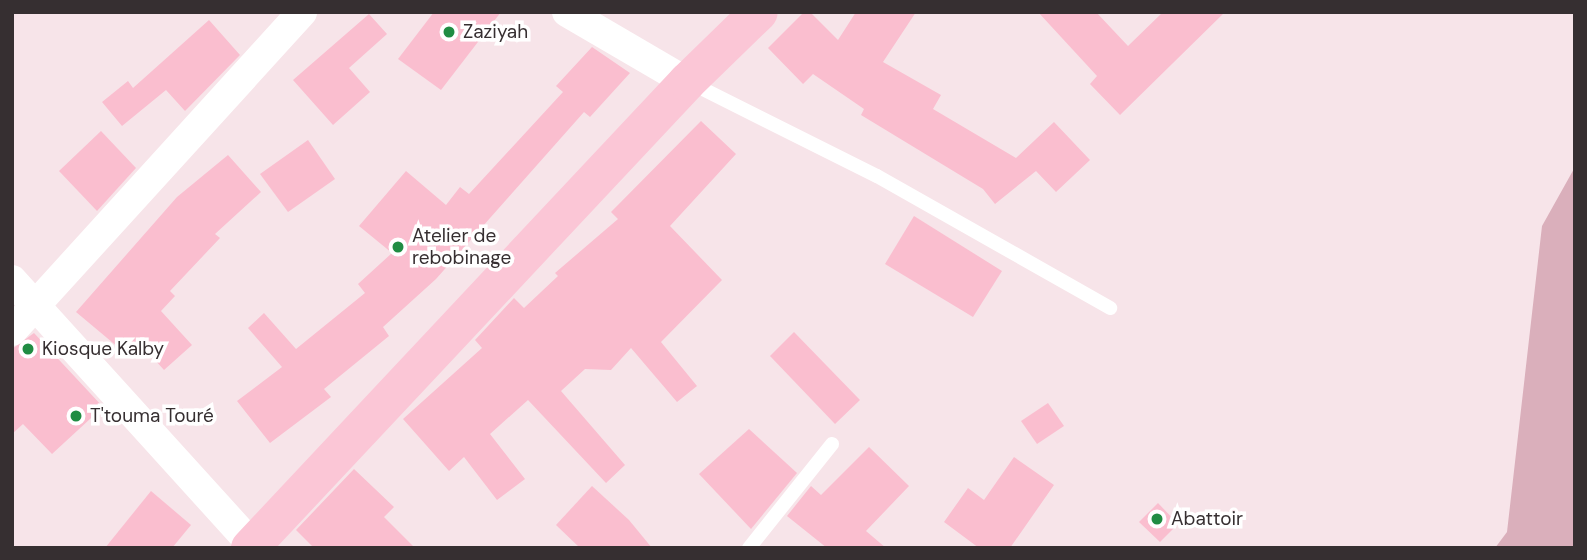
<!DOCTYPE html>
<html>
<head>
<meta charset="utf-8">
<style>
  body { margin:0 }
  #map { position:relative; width:1587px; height:560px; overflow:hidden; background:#f7e4e9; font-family:"DM Sans",sans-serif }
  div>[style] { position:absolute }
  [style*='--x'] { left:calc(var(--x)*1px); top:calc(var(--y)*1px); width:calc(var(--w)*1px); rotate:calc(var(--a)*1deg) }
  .green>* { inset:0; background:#daafbb }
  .building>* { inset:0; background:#fabecf }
  .service>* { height:14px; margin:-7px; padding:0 7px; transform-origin:7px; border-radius:7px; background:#fff }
  .minor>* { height:30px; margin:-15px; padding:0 15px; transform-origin:15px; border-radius:15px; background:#fff }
  .trunk>* { height:38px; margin:-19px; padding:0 19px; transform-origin:19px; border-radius:19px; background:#fbc6d6 }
  .dots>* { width:19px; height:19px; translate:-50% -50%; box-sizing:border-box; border:4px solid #fff; border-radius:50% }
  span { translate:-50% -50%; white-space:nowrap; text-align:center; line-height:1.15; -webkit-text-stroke:7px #fff; paint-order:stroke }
  .poi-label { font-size:19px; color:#362f31 }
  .left { translate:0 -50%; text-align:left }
  .frame { position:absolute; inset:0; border:14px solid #362f31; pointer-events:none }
</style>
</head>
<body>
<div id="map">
  <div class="green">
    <div style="clip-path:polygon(1575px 167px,1575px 548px,1495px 548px,1507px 532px,1542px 226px)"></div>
  </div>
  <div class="building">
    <div style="clip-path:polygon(434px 12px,501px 12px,441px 90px,398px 59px)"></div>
    <div style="clip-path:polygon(804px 12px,810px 12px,838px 40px,856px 12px,916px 12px,883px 62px,941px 95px,933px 109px,1016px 158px,1054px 122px,1090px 160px,1056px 192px,1036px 171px,995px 204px,983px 189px,861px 115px,864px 109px,813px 74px,803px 84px,768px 48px)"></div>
    <div style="clip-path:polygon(1038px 12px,1096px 12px,1128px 46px,1163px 12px,1225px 12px,1120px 115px,1090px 84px,1097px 76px)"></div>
    <div style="clip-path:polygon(369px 14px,387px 34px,349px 68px,370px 92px,333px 125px,293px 80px)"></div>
    <div style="clip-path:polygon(209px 20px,240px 55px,185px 111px,166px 90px,122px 126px,102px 102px,128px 81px,133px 88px)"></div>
    <div style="clip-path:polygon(592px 47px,630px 73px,590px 117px,584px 112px,436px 279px,383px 327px,389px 336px,324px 389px,331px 397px,270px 443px,237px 401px,282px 367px,248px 328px,264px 313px,296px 349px,365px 293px,358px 284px,392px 253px,359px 226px,406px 171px,446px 205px,460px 187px,469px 194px,563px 92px,556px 86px)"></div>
    <div style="clip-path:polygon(701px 121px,736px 154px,670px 226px,722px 280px,661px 342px,697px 386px,677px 402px,631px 348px,611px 370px,585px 369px,561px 391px,625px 465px,606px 483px,528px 400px,490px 434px,525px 479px,497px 500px,464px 457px,449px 471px,403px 419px,482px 348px,475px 340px,514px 298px,524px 308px,558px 276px,555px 273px,618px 219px,611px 212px)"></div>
    <div style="clip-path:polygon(101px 131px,136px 168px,97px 211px,59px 171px)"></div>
    <div style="clip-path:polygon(308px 140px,335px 179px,288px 212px,260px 174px)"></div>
    <div style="clip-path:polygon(228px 155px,261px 192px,215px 234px,220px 238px,170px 291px,175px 296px,161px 311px,192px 345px,164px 370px,137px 340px,125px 353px,76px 312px,177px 197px)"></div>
    <div style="clip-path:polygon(914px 216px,1002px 271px,973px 317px,885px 264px)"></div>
    <div style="clip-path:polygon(794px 332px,860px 400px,835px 424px,770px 356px)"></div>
    <div style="clip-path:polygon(34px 333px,103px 407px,52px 454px,23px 424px,12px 434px,12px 349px)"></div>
    <div style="clip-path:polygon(1048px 403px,1064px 426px,1037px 444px,1021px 421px)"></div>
    <div style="clip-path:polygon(749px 429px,797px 473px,751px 529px,699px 474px)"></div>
    <div style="clip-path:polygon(869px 447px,909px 486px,866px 531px,886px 548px,827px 548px,787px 516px,811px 486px,821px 495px)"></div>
    <div style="clip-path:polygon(1014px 457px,1054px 485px,1010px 548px,979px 548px,944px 522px,968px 488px,984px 500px)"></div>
    <div style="clip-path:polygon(354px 469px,394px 507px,384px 517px,415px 548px,314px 548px,296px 530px)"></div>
    <div style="clip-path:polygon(592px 486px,629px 520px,652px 548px,580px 548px,556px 525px)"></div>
    <div style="clip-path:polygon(151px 491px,191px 525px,172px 548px,105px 548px)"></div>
    <div style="clip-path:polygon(1158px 503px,1178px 524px,1160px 542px,1139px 522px)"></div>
  </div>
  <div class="service">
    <div style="--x:689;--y:82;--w:210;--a:26.6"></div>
    <div style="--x:877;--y:176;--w:268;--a:29.5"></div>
    <div style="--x:749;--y:548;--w:133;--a:-51.4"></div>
  </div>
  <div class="minor">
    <div style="--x:567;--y:12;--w:139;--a:30.3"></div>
    <div style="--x:12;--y:280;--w:362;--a:47.8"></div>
    <div style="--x:12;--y:331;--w:431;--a:-47.7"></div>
  </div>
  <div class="trunk">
    <div style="--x:250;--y:548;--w:639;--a:-46.84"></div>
    <div style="--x:687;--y:82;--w:100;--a:-44.2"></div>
  </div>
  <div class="dots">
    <div style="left:449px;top:32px;background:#208c43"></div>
    <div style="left:398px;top:247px;background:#208c43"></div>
    <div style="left:28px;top:349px;background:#208c43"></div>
    <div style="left:76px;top:416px;background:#208c43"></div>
    <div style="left:1157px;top:519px;background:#208c43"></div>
  </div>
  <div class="poi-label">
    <span class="left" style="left:463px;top:32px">Zaziyah</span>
    <span class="left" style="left:412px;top:247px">Atelier de<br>rebobinage</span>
    <span class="left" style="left:42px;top:349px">Kiosque Kalby</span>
    <span class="left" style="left:90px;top:416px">T'touma Touré</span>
    <span class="left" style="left:1171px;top:519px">Abattoir</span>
  </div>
  <div class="frame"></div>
</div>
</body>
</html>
